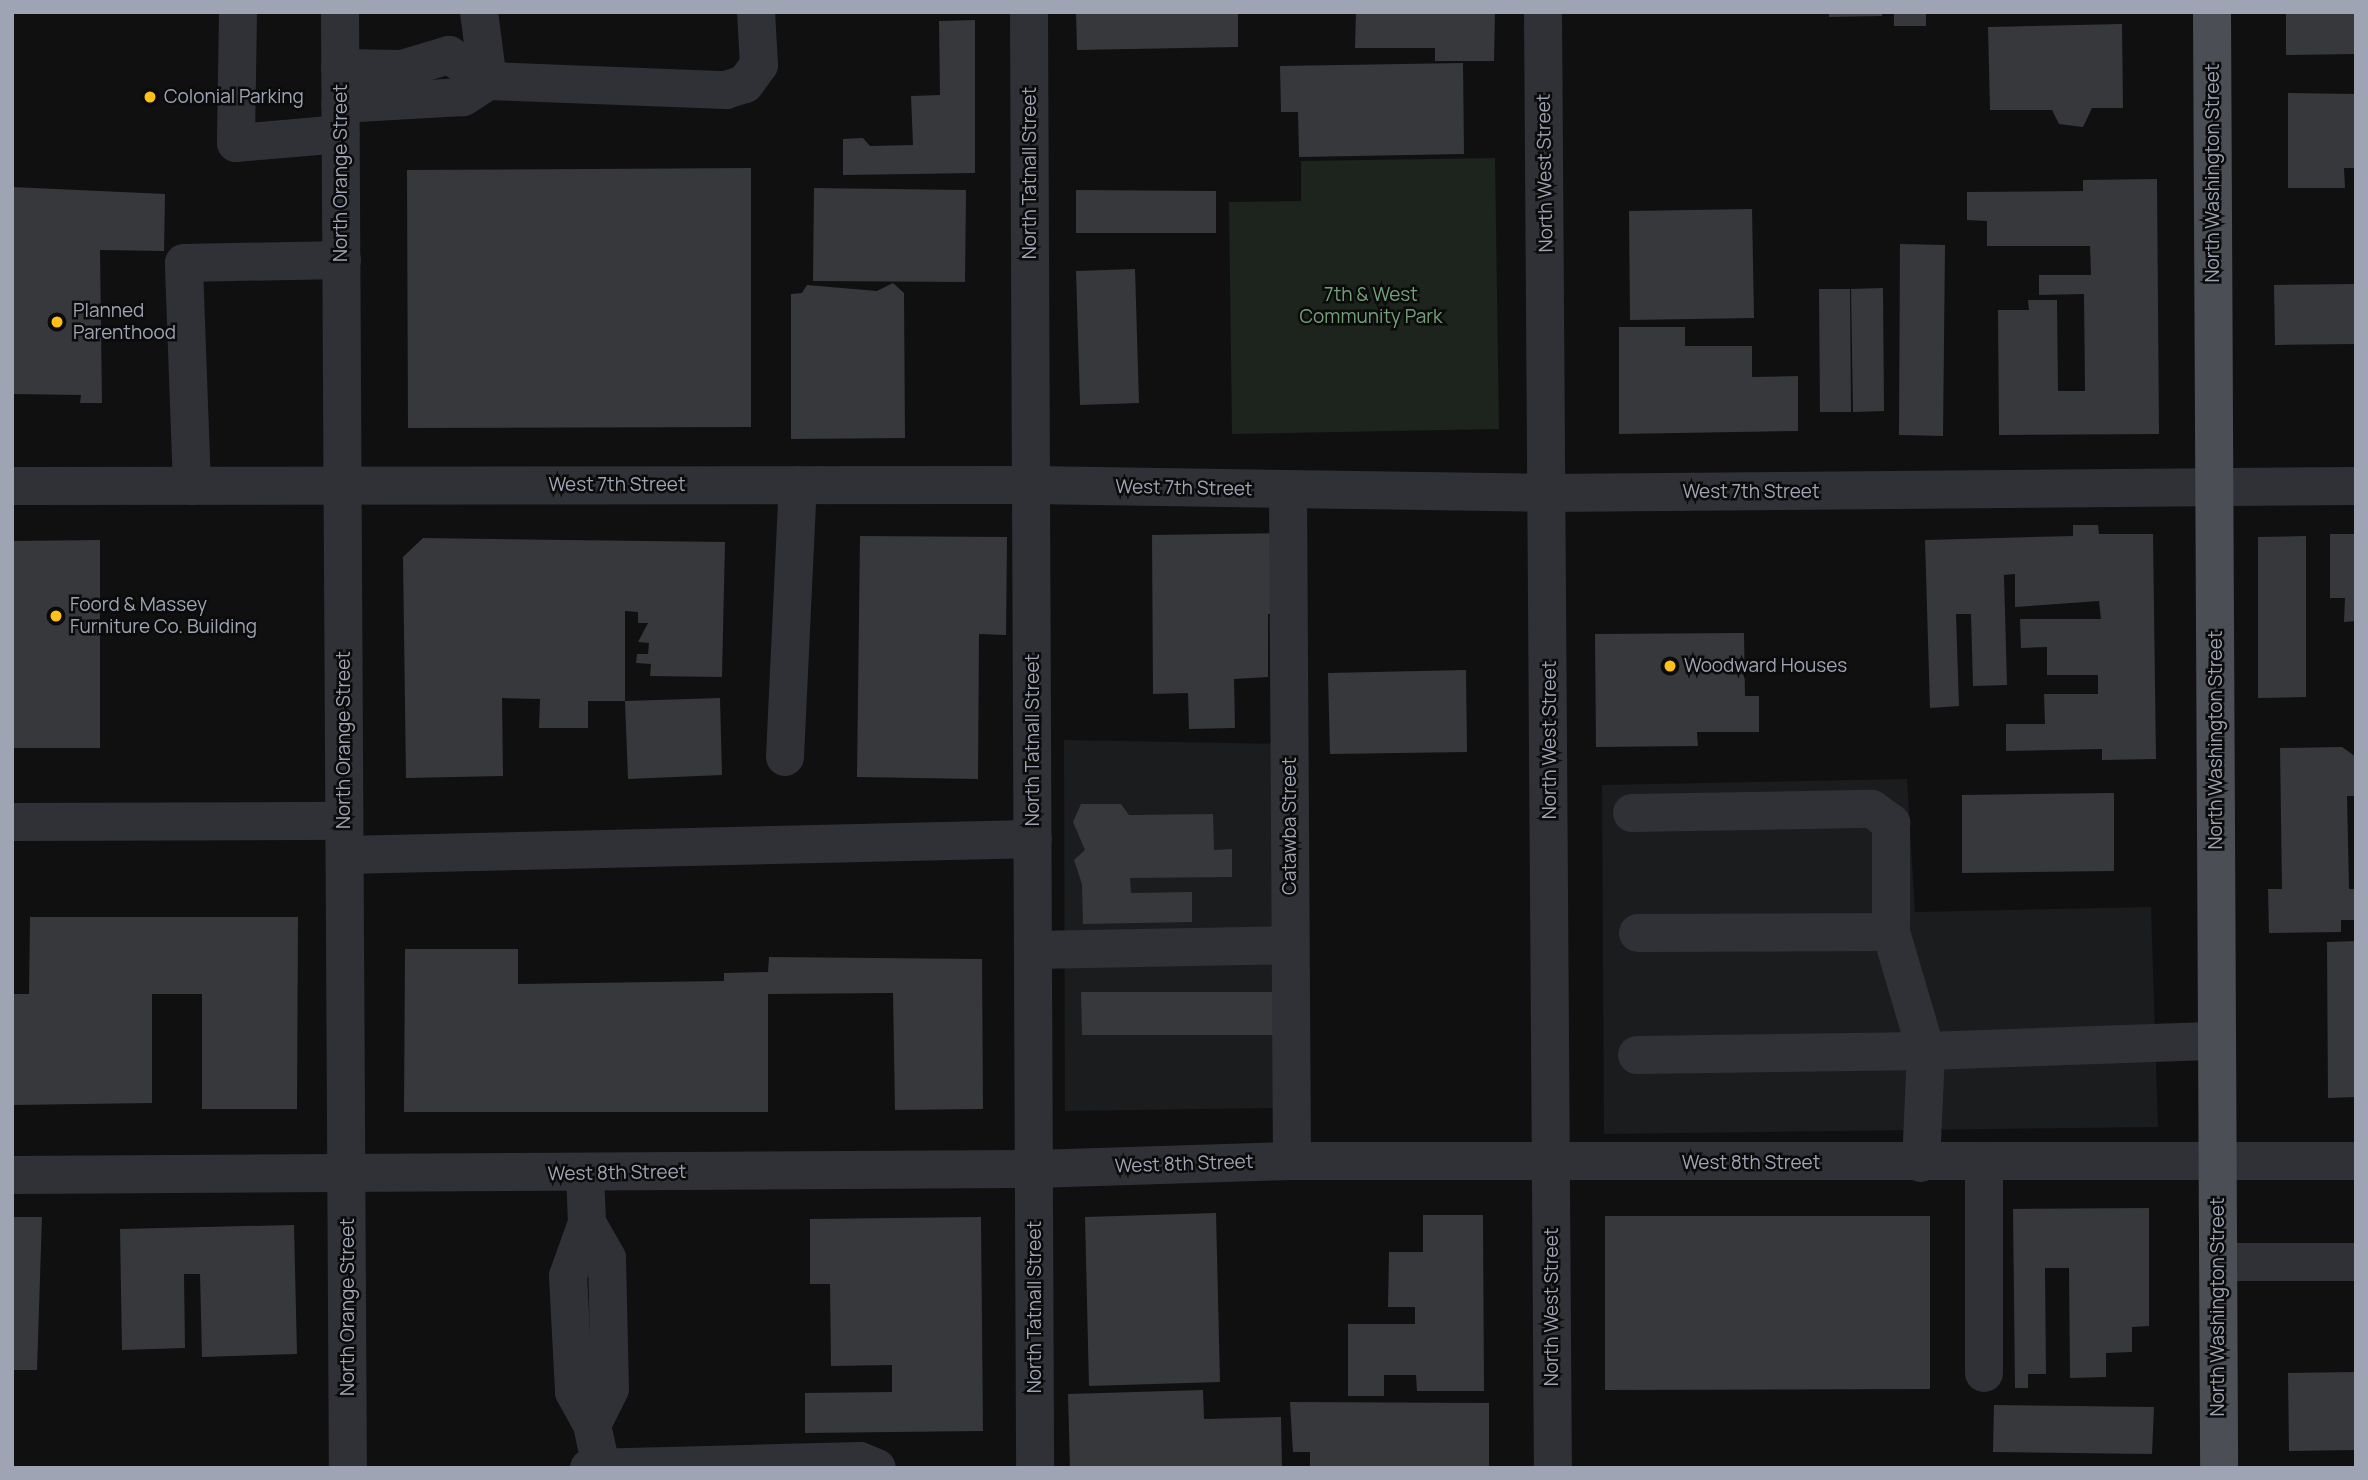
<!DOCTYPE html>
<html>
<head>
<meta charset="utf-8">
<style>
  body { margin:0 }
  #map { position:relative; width:2368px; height:1480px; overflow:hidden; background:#101011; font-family:Manrope,sans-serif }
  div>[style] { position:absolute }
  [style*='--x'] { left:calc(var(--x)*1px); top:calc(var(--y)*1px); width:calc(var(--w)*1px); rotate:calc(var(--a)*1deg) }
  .built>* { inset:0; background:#1b1c1e }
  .green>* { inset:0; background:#1c241d }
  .building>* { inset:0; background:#37383c }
  .minor>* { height:38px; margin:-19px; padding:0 19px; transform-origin:19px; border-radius:19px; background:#303137 }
  .major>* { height:38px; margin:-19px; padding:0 19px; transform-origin:19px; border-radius:19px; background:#4c4e56 }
  .dots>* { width:19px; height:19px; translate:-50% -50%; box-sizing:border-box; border:4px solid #0b0b0c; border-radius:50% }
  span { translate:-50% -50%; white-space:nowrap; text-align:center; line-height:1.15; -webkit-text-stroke:5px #0b0b0c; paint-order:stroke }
  .poi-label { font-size:19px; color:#9fa4b4 }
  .left { translate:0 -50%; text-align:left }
  .street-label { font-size:19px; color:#9fa4b4 }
  .park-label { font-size:19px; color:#74a17a }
  .frame { position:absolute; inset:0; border:14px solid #9fa4b4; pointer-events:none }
</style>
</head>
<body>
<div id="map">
  <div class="built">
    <div style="clip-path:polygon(1064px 740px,1281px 744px,1280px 1108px,1065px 1111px)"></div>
    <div style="clip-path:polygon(1907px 779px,1915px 912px,2151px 907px,2158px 1127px,1604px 1134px,1602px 785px)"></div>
  </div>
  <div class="green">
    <div style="clip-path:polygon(1495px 158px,1499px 429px,1232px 434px,1229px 202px,1301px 201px,1301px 161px)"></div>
  </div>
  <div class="building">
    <div style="clip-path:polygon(1076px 12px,1238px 12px,1238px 47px,1077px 50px)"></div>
    <div style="clip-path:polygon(1356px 12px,1495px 12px,1494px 61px,1435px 61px,1435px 48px,1355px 48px)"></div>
    <div style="clip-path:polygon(1829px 12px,1882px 12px,1882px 16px,1829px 17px)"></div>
    <div style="clip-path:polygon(1894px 12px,1926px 12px,1926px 26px,1894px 26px)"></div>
    <div style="clip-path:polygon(2286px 12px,2356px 12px,2356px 54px,2286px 55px)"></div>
    <div style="clip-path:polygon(975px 20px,975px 173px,843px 175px,843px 139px,863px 138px,870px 146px,913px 145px,911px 96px,940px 95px,939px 21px)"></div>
    <div style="clip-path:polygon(2122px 24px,2123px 108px,2092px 108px,2083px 127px,2059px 124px,2052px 110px,1990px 110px,1988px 27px)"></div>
    <div style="clip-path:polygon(1463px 63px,1464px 154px,1299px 157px,1298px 112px,1281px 112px,1280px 66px)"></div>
    <div style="clip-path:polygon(2288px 93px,2356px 94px,2356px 168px,2344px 168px,2345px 188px,2288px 188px)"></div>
    <div style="clip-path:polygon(751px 168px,751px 427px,408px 428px,407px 170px)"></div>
    <div style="clip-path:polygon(2157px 179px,2159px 434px,1999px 435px,1998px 310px,2029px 310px,2028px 300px,2057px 300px,2058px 391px,2085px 391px,2084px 294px,2039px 295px,2039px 275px,2091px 275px,2090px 246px,1987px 246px,1987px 221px,1967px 220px,1967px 192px,2083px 191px,2083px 180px)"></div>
    <div style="clip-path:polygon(12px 187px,165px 194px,164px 251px,100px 250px,102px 403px,80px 403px,81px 395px,12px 394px)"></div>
    <div style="clip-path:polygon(814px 188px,966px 190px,965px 282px,813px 281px)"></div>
    <div style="clip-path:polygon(1076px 190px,1216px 191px,1216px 233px,1076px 233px)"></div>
    <div style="clip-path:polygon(1752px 209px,1754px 318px,1630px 320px,1629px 211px)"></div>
    <div style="clip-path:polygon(1900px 244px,1945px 245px,1943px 436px,1899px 435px)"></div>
    <div style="clip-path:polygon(1135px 269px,1139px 403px,1080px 405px,1076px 271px)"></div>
    <div style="clip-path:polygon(893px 283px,904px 293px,905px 438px,791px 439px,791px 294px,802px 293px,807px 285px,877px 291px)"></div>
    <div style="clip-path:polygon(2356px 284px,2356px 344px,2275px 345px,2274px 285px)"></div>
    <div style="clip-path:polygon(1883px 288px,1884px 411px,1853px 412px,1851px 289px)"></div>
    <div style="clip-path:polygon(1819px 289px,1850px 289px,1851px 412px,1820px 412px)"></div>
    <div style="clip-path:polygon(1619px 327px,1685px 327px,1685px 346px,1752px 346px,1752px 377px,1798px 376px,1798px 431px,1619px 434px)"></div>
    <div style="clip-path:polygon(2073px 525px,2098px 525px,2099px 534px,2153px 534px,2156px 759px,2102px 760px,2102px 749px,2006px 751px,2006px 724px,2045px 724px,2044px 694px,2098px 694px,2098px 675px,2047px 675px,2047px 647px,2021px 648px,2020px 619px,2101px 619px,2099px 601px,2015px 607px,2015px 574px,2004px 575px,2007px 685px,1973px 686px,1971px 614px,1956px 614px,1959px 706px,1930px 708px,1925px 540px,2073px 536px)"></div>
    <div style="clip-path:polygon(1282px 533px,1283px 613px,1268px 614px,1268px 677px,1234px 679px,1235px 728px,1189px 729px,1188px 693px,1153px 694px,1152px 535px)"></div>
    <div style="clip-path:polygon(2330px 534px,2356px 534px,2356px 621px,2344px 622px,2345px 598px,2330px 598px)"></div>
    <div style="clip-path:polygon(860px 536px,1007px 537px,1006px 635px,979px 634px,978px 779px,857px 777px)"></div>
    <div style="clip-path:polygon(2306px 536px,2306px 697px,2258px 698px,2258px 537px)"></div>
    <div style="clip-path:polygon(423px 538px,725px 542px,722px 677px,650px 676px,651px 664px,636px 663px,637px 654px,648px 654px,649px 643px,638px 642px,648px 623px,638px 623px,638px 612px,625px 611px,625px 701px,588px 701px,588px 728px,539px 728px,540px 699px,502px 698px,503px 776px,406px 778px,403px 557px)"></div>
    <div style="clip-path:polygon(100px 540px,100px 748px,12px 748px,12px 541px)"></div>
    <div style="clip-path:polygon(1744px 633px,1745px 696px,1759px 696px,1759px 732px,1697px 732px,1698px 746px,1596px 747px,1595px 634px)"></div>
    <div style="clip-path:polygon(1466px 670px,1467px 752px,1330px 754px,1328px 673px)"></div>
    <div style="clip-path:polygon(720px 698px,722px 775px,628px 779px,625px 701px)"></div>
    <div style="clip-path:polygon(2342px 747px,2356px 757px,2356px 796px,2347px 796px,2349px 889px,2356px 889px,2356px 920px,2341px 920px,2341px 932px,2269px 933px,2268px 889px,2282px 889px,2280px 748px)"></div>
    <div style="clip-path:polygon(2114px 793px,2114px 871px,1962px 873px,1962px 795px)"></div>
    <div style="clip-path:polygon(1081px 804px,1121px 804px,1129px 815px,1213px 814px,1214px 850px,1232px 849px,1232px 877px,1130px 878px,1131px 893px,1192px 892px,1192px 922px,1083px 924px,1082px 884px,1074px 860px,1085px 850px,1073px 822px)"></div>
    <div style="clip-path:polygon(30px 917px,298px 917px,297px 1109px,202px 1109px,202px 994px,152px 994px,152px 1103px,12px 1105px,12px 994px,29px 994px)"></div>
    <div style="clip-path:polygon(2356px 941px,2356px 1097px,2328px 1098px,2327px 942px)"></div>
    <div style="clip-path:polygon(405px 949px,518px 949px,518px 984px,724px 981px,724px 973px,768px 972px,769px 957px,982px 959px,983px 1109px,895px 1110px,893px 993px,768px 994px,768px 1112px,404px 1112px)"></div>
    <div style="clip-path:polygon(1081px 992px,1276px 992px,1276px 1035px,1082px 1035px)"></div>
    <div style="clip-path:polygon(2149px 1208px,2149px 1326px,2132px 1327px,2132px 1352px,2106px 1353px,2106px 1377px,2070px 1378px,2069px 1268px,2045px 1268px,2046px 1374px,2028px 1374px,2028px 1388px,2015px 1388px,2013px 1209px)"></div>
    <div style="clip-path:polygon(1216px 1213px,1220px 1382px,1089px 1386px,1085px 1217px)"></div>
    <div style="clip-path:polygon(1423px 1215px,1483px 1215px,1484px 1391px,1417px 1391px,1416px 1375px,1384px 1375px,1384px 1396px,1348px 1396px,1348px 1324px,1415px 1324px,1415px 1307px,1388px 1307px,1389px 1252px,1423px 1252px)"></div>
    <div style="clip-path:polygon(1605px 1216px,1930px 1216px,1930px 1389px,1605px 1390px)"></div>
    <div style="clip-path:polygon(12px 1217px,42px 1217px,37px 1370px,12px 1370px)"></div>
    <div style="clip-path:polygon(981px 1217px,983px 1431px,805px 1433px,805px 1393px,892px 1392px,892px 1365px,831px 1366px,830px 1284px,810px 1284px,810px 1219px)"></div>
    <div style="clip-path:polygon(294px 1225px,297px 1354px,202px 1357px,200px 1274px,184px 1274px,185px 1348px,122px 1350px,120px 1229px)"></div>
    <div style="clip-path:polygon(2356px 1372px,2356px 1450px,2289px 1451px,2288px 1373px)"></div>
    <div style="clip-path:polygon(1203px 1390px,1204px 1419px,1281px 1417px,1282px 1468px,1070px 1468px,1068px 1394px)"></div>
    <div style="clip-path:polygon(1290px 1402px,1489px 1403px,1489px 1468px,1310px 1468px,1310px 1452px,1293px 1452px)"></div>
    <div style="clip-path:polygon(1994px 1405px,2154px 1407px,2152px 1454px,1993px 1452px)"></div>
  </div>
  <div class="minor">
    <div style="--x:238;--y:12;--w:131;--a:90.9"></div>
    <div style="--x:236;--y:143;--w:105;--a:-4.9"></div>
    <div style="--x:340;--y:12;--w:1456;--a:89.69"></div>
    <div style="--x:479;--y:12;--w:70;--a:82.6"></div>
    <div style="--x:488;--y:81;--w:238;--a:2.2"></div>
    <div style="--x:726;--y:90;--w:20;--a:-18"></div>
    <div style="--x:745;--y:84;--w:24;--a:-54"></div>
    <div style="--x:759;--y:65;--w:53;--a:-93.2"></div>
    <div style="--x:1029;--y:12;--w:1456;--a:89.76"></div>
    <div style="--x:1543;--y:12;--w:1456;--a:89.61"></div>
    <div style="--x:340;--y:68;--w:62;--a:0.9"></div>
    <div style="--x:402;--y:69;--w:49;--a:-16.6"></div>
    <div style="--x:449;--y:55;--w:47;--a:33.7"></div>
    <div style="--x:488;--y:81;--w:30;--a:147"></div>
    <div style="--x:463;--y:97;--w:123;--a:176.7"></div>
    <div style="--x:12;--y:486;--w:1019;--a:-0.06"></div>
    <div style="--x:1031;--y:485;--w:518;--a:0.88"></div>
    <div style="--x:1549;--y:493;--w:807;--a:-0.5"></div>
    <div style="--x:192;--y:486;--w:223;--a:-92.1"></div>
    <div style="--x:184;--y:263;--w:158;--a:-1.1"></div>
    <div style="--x:1288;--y:490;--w:671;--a:89.66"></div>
    <div style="--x:785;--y:757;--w:272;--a:-87.3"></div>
    <div style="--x:1632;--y:813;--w:240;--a:-1"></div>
    <div style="--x:1872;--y:809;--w:24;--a:36"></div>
    <div style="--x:1891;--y:823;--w:109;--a:90"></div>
    <div style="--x:1891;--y:932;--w:124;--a:73.6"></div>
    <div style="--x:1926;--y:1051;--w:289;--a:179.2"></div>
    <div style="--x:12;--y:822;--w:332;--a:-0.2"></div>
    <div style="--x:345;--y:855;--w:688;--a:-1.33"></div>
    <div style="--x:1638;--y:933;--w:253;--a:-0.2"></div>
    <div style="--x:1034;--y:950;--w:256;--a:-1.1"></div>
    <div style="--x:1921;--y:1163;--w:112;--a:-87.4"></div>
    <div style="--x:1926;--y:1051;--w:291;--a:-2"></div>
    <div style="--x:585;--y:1173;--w:50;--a:87.7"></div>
    <div style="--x:587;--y:1223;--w:56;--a:109.7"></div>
    <div style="--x:568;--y:1276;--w:116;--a:87"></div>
    <div style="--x:574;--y:1392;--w:38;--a:61"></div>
    <div style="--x:592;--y:1425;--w:42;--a:77.6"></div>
    <div style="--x:12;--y:1175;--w:1023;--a:-0.34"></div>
    <div style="--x:1035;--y:1169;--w:257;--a:-1.8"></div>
    <div style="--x:1292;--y:1161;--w:1064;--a:0"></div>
    <div style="--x:587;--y:1223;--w:40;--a:60.3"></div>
    <div style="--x:607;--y:1258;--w:131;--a:88.7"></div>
    <div style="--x:610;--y:1389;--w:40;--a:116.6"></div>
    <div style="--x:2218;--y:1262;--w:138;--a:0"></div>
    <div style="--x:1984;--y:1373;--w:211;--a:-90"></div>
    <div style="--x:589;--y:1468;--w:271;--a:-1.5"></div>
    <div style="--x:860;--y:1461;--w:18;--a:22"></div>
  </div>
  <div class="major">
    <div style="--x:2212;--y:12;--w:1456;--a:89.72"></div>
  </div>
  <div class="dots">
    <div style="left:150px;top:97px;background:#ffc01a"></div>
    <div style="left:57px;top:322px;background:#ffc01a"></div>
    <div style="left:56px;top:616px;background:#ffc01a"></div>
    <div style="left:1670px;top:666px;background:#ffc01a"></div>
  </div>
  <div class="poi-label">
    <span class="left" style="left:164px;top:97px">Colonial Parking</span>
    <span class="left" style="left:73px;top:322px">Planned<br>Parenthood</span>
    <span class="left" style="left:70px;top:616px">Foord &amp; Massey<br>Furniture Co. Building</span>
    <span class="left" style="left:1684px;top:666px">Woodward Houses</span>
  </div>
  <div class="street-label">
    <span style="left:341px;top:173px;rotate:-90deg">North Orange Street</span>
    <span style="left:1030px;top:173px;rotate:-90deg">North Tatnall Street</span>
    <span style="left:1545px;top:173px;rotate:-91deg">North West Street</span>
    <span style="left:2213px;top:173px;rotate:-90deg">North Washington Street</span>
    <span style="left:617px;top:485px">West 7th Street</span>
    <span style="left:1184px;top:488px;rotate:1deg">West 7th Street</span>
    <span style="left:1751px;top:492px">West 7th Street</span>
    <span style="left:344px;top:740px;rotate:-90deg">North Orange Street</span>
    <span style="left:1033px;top:740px;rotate:-90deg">North Tatnall Street</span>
    <span style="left:1550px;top:740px;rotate:-90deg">North West Street</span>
    <span style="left:2216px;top:740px;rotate:-90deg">North Washington Street</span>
    <span style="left:1290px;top:826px;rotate:-90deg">Catawba Street</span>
    <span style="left:1751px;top:1163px">West 8th Street</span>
    <span style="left:1184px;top:1164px;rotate:-2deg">West 8th Street</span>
    <span style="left:617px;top:1173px;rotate:-1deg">West 8th Street</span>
    <span style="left:348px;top:1307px;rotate:-90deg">North Orange Street</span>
    <span style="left:1035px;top:1307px;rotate:-90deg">North Tatnall Street</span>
    <span style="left:1552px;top:1307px;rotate:-90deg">North West Street</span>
    <span style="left:2218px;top:1307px;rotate:-90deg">North Washington Street</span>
  </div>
  <div class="park-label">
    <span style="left:1371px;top:306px">7th &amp; West<br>Community Park</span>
  </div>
  <div class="frame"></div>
</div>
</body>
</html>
